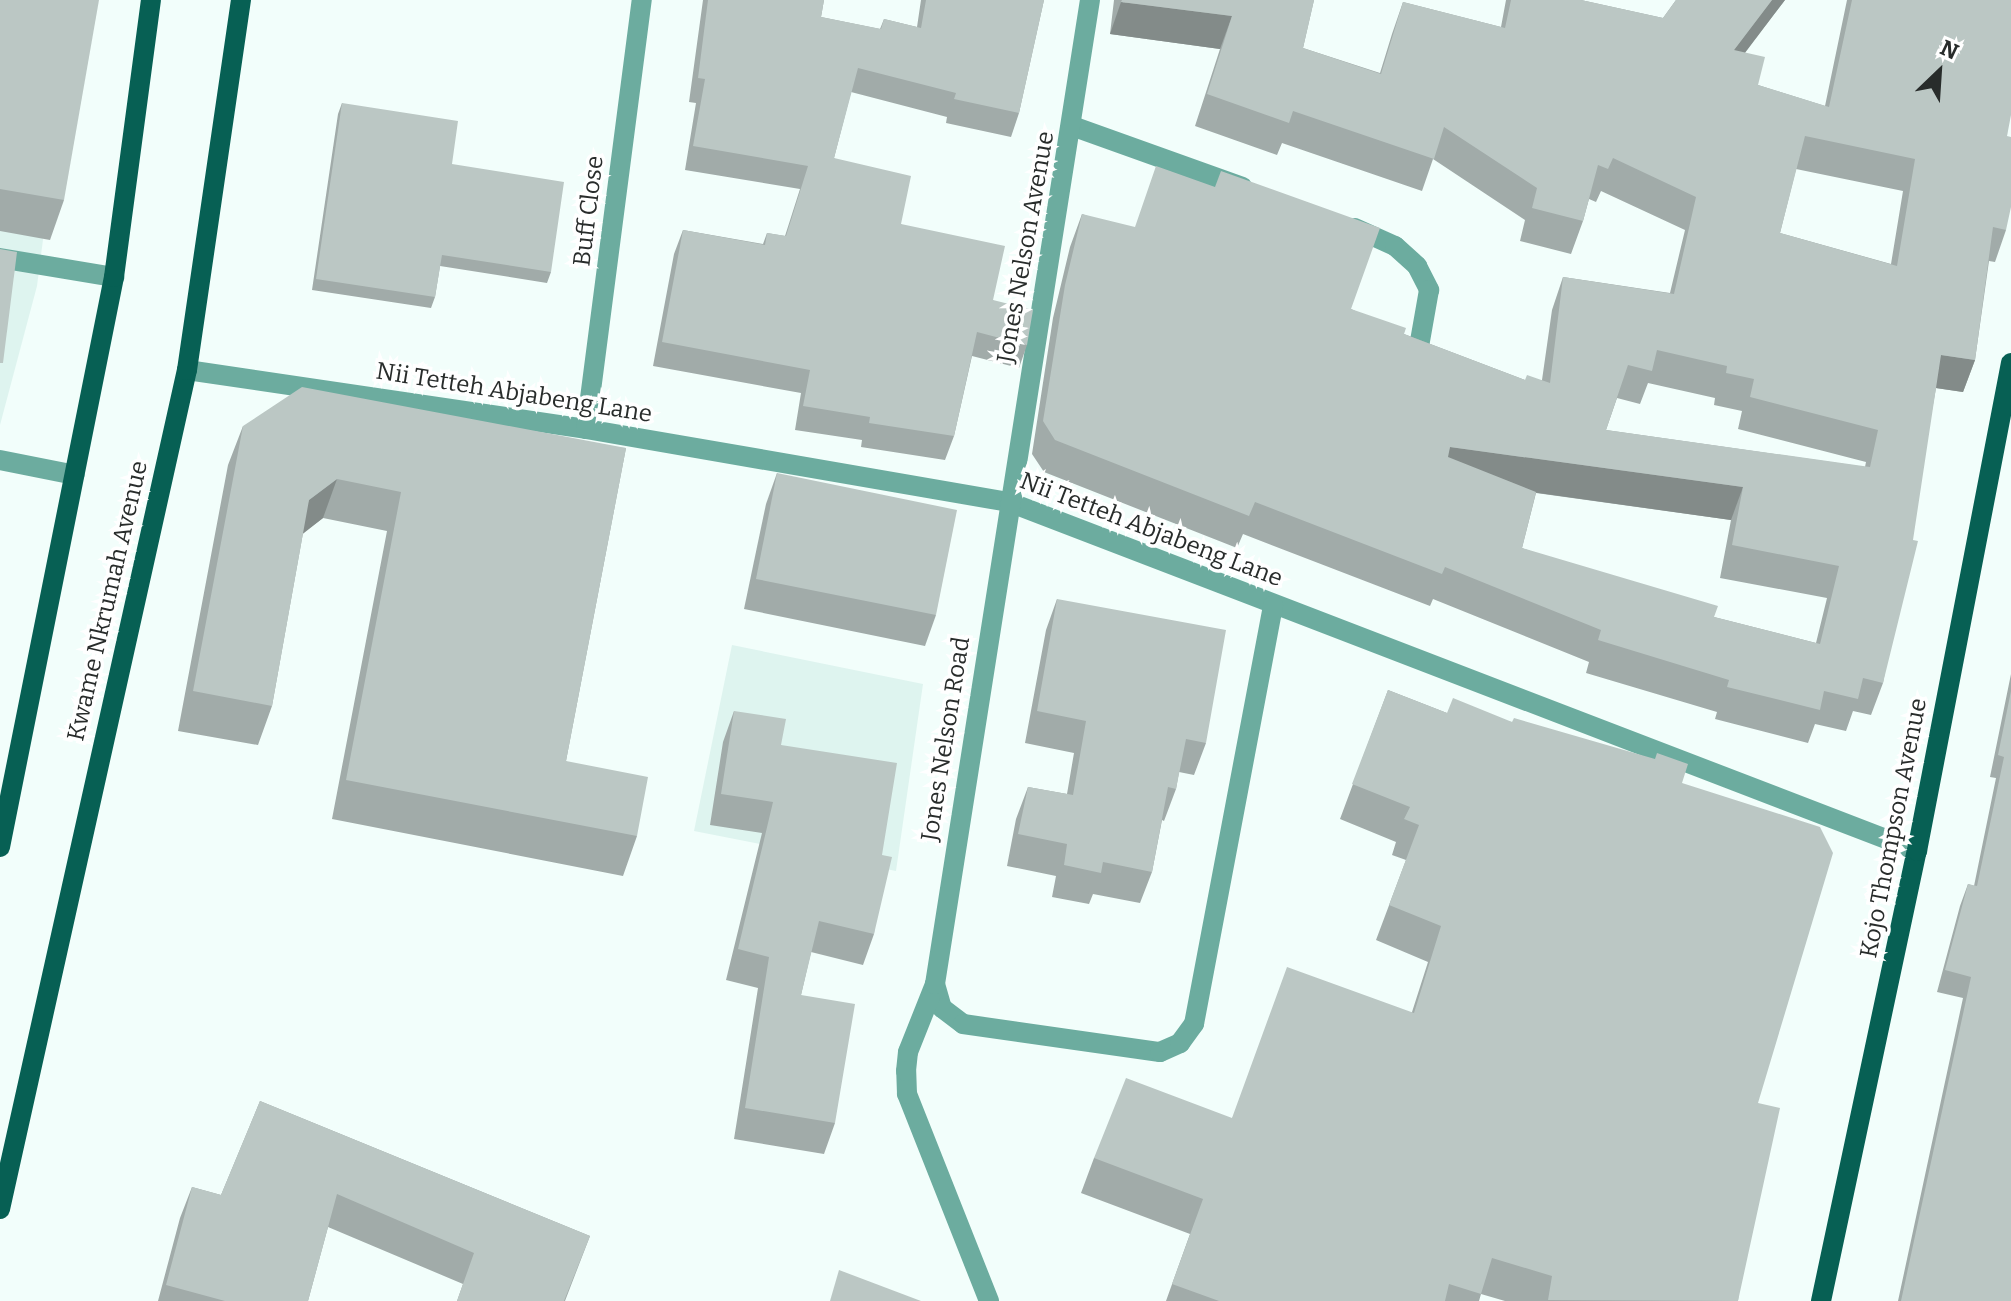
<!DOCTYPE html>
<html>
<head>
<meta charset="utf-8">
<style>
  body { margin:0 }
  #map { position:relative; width:2011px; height:1301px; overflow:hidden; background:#f2fefb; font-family:Bitter,serif }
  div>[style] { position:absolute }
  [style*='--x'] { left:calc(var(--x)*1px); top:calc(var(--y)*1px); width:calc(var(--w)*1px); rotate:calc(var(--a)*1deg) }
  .built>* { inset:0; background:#def4ef }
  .minor>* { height:20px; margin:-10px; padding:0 10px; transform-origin:10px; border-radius:10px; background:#6cac9f }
  .major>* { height:20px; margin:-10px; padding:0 10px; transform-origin:10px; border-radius:10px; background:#076054 }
  .wall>* { inset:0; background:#a1aba9 }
  .shaded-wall>* { inset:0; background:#838b89 }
  .building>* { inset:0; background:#bbc7c4 }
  span { translate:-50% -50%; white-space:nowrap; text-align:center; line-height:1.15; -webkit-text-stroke:7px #fff; paint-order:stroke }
  .street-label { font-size:24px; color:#282c2b }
  .north { position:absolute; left:1899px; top:32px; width:80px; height:80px; -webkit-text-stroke:6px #fff; paint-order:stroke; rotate:25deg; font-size:22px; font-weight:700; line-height:32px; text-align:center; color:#282c2b }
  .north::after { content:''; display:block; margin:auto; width:28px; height:36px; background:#282c2b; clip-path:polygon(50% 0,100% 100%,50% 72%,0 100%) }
</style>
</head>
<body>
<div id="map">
  <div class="built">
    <div style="clip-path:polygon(0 0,74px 0,37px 286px,0 425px)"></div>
    <div style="clip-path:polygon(732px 645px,923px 684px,896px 871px,694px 831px)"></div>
  </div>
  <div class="minor">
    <div style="--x:1072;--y:126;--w:181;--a:19.7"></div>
    <div style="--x:1355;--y:228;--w:44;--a:24.2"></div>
    <div style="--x:1395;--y:246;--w:30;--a:42"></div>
    <div style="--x:1417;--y:266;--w:27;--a:63"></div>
    <div style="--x:1429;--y:290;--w:58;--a:100"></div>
    <div style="--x:0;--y:258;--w:116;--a:9.5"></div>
    <div style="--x:187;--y:370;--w:403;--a:8.4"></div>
    <div style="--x:586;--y:429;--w:429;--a:9.8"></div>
    <div style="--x:1009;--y:502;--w:973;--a:21.02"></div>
    <div style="--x:586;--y:429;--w:433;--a:-82.6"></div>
    <div style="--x:0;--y:460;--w:76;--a:11.3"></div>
    <div style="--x:935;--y:984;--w:25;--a:74"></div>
    <div style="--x:942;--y:1008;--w:26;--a:37"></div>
    <div style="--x:963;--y:1024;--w:199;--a:8.1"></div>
    <div style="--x:1160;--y:1052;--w:22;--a:-24"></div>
    <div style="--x:1180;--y:1043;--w:24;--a:-54"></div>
    <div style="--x:1194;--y:1024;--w:426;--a:-79.3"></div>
    <div style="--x:989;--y:1301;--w:223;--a:-111.6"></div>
    <div style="--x:907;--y:1094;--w:23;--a:-92"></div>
    <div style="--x:906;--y:1071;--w:19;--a:-84"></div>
    <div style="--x:908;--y:1052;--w:73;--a:-68.3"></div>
    <div style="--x:935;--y:984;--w:996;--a:-81.05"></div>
  </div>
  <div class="major">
    <div style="--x:0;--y:847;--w:581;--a:-78.69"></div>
    <div style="--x:114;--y:277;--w:279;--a:-82.4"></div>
    <div style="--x:0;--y:1209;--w:860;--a:-77.44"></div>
    <div style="--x:187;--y:370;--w:374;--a:-81.7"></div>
    <div style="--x:1821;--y:1301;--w:460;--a:-78"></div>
    <div style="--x:1917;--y:851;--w:497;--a:-79.1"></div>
  </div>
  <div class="wall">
    <div style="clip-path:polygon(0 0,64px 200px,50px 240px,0 231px)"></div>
    <div style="clip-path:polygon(703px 0,824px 0,821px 17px,880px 29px,884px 19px,917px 27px,921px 0,1044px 0,1019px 113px,1011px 137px,946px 123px,947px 117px,851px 92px,834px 158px,901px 224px,993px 300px,1027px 345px,1019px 368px,972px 356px,954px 436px,945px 460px,861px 447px,862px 440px,795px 430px,801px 393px,653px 366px,674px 254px,683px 230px,763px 244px,767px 233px,785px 236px,800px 189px,685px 170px,696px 103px,689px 102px)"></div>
    <div style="clip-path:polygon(evenodd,1114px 0,1314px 0,1303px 48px,1380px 73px,1392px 34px,1403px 2px,1501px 27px,1506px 0,1581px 0,1663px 18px,1676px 0,1785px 0,1745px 52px,1758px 85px,1825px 106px,1847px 0,2011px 0,2007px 136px,2006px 230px,1995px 262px,1989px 261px,1975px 360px,1963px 392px,1936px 388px,1883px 683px,1871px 715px,1853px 711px,1846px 731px,1815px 724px,1808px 743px,1715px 719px,1717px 712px,1586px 673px,1589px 662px,1433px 599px,1430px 606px,1243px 534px,1237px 548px,1044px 472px,1032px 454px,1053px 318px,1070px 247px,1082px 214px,1351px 309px,1404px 334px,1525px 380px,1542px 380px,1552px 310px,1563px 277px,1670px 293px,1685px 230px,1601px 191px,1596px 202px,1589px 199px,1583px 221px,1571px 254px,1520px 241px,1525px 220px,1433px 159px,1422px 191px,1282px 143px,1277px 155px,1195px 126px,1220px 49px,1110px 34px,1114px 0,1796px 169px,1903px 191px,1891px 264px,1780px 233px,1796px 169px,1114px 0,1648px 383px,1715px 398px,1714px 405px,1742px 411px,1738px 429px,1866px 462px,1865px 467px,1606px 430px,1617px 398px,1640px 404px,1648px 383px,1114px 0,1536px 493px,1731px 520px,1720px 578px,1827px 598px,1816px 643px,1714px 617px,1522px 548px,1536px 493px)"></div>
    <div style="clip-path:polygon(342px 103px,551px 272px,547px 283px,440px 266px,435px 297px,431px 308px,312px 290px,338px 114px)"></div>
    <div style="clip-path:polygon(243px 426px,626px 448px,566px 761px,637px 836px,623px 876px,332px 819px,387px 531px,323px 518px,303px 533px,272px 706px,258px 745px,178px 731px,228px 465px)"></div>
    <div style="clip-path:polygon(777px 473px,936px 615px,925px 646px,744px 609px,766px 504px)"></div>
    <div style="clip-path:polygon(1057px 599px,1206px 743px,1194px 775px,1179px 772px,1176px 789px,1164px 821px,1162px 820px,1152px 872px,1140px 903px,1093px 894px,1089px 904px,1052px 897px,1056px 876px,1007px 866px,1016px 819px,1028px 787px,1067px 794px,1074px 753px,1025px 743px,1046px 630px)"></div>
    <div style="clip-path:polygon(2011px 674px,2011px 1301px,1898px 1301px,1963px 998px,1937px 992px,1960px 906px,1968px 884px,1974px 886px,1996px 778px,1990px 777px)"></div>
    <div style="clip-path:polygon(1388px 690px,1447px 713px,1512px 722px,1682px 783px,1758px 1103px,1738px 1301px,1505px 1301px,1481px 1294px,1479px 1301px,1166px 1301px,1190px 1234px,1081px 1193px,1094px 1158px,1232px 1118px,1412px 1012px,1428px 962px,1376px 940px,1406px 860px,1392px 855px,1396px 842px,1340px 819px)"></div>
    <div style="clip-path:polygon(734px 711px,781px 745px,882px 855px,874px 934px,863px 965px,811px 952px,801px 995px,835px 1123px,824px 1154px,734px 1139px,758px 988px,726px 980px,762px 833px,710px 825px,723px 742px)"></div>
    <div style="clip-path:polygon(260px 1101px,590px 1236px,565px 1301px,457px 1301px,463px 1284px,328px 1227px,308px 1301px,158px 1301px,180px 1218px,192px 1187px,221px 1195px)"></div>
  </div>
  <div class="shaded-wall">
    <div style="clip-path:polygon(1772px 0,1785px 0,1723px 82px,1734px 50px)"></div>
    <div style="clip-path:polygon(1121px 2px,1232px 16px,1220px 49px,1110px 34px)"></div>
    <div style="clip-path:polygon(1941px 355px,1975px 360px,1963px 392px,1929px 387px)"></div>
    <div style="clip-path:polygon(1450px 447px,1743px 487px,1731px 520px,1439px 479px)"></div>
    <div style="clip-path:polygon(337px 479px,323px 518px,295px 540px,309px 500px)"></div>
  </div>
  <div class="building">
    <div style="clip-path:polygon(0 0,99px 0,64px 200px,0 189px)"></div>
    <div style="clip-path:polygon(708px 0,824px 0,821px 17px,881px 29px,884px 19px,921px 28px,926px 0,1044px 0,1019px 113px,954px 99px,956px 93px,858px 68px,834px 158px,911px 176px,901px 224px,1005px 246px,993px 300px,1033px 310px,1027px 345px,977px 332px,954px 436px,869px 423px,870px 417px,803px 406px,810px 370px,662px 342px,683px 230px,765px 245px,767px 233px,786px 236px,808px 166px,693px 146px,705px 79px,698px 78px)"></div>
    <div style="clip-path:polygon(evenodd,1122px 0,1314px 0,1303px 48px,1381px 74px,1403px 2px,1505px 28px,1511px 0,1581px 0,1663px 18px,1676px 0,1772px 0,1734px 50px,1765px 57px,1758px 85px,1829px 107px,1852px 0,2011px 0,2011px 115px,2007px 136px,2011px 137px,2011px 207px,2006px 230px,1993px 227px,1975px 360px,1941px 355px,1913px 540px,1918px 541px,1883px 683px,1863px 678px,1858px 699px,1824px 691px,1820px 710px,1727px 687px,1729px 680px,1598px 640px,1601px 630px,1445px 567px,1442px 574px,1255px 502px,1249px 516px,1055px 440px,1043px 421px,1065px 285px,1082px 214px,1135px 227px,1156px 166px,1215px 187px,1221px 171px,1380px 228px,1351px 309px,1406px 328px,1404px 334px,1525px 380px,1527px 375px,1550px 383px,1563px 277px,1674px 294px,1696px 197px,1613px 158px,1608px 169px,1598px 165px,1583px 221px,1532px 208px,1537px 188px,1444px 127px,1434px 159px,1293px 111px,1289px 123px,1207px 94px,1232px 16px,1121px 2px,1122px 0,1805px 136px,1915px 159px,1897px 266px,1780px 233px,1805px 136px,1122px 0,1657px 350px,1727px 366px,1726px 373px,1754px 379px,1750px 397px,1878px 430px,1870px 467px,1606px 430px,1628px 365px,1652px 371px,1657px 350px,1122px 0,1450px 447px,1743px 487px,1732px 545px,1839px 566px,1820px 644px,1714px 617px,1718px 606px,1522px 548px,1536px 492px,1448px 457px,1450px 447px)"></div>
    <div style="clip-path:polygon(342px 103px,458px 121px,452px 164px,564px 182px,551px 272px,442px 255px,435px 297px,316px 279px)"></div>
    <div style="clip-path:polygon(0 249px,17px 252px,3px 363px,0 363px)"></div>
    <div style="clip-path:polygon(302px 387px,626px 448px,566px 761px,648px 777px,637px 836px,346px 780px,401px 492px,337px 479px,309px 500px,272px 706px,193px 691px,243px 426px)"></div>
    <div style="clip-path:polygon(777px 473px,957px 510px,936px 615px,756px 579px)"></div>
    <div style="clip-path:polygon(1057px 599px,1226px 630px,1206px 743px,1186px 739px,1176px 789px,1168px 787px,1152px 872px,1103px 862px,1101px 873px,1064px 865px,1067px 844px,1018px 834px,1028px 787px,1073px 795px,1086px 721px,1037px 711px)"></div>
    <div style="clip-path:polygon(1388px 690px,1447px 713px,1453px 698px,1512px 722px,1514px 718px,1655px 759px,1657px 753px,1688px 764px,1682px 783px,1820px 827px,1833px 853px,1758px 1103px,1780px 1108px,1738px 1301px,1548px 1300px,1552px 1276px,1492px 1258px,1481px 1294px,1449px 1284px,1445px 1301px,1219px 1301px,1172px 1284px,1203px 1199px,1094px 1158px,1126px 1078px,1232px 1118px,1287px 967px,1414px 1013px,1441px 926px,1389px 905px,1419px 825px,1404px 819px,1410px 807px,1352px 784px)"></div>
    <div style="clip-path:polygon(2011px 691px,2011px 1301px,1901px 1301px,1971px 977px,1945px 970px,1968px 884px,1977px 886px,2004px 757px,1998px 755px)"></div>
    <div style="clip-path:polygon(734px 711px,786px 719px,781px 745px,897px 763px,882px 855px,892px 857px,874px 934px,819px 921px,801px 995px,855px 1004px,835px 1123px,745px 1108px,769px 957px,738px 949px,773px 802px,721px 794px)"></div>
    <div style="clip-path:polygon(260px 1101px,590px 1236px,564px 1301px,457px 1301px,474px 1253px,337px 1194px,308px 1301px,225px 1301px,166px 1285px,192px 1187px,221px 1195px)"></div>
    <div style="clip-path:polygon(839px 1270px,921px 1301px,830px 1301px)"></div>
  </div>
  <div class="street-label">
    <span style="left:589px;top:211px;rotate:-83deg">Buff Close</span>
    <span style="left:1026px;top:247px;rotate:-80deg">Jones Nelson Avenue</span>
    <span style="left:514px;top:393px;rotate:9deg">Nii Tetteh Abjabeng Lane</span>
    <span style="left:1151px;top:530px;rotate:21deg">Nii Tetteh Abjabeng Lane</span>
    <span style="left:108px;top:601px;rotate:-77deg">Kwame Nkrumah Avenue</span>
    <span style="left:946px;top:739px;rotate:-81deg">Jones Nelson Road</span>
    <span style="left:1894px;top:828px;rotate:-79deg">Kojo Thompson Avenue</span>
  </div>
  <div class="north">N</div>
</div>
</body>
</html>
